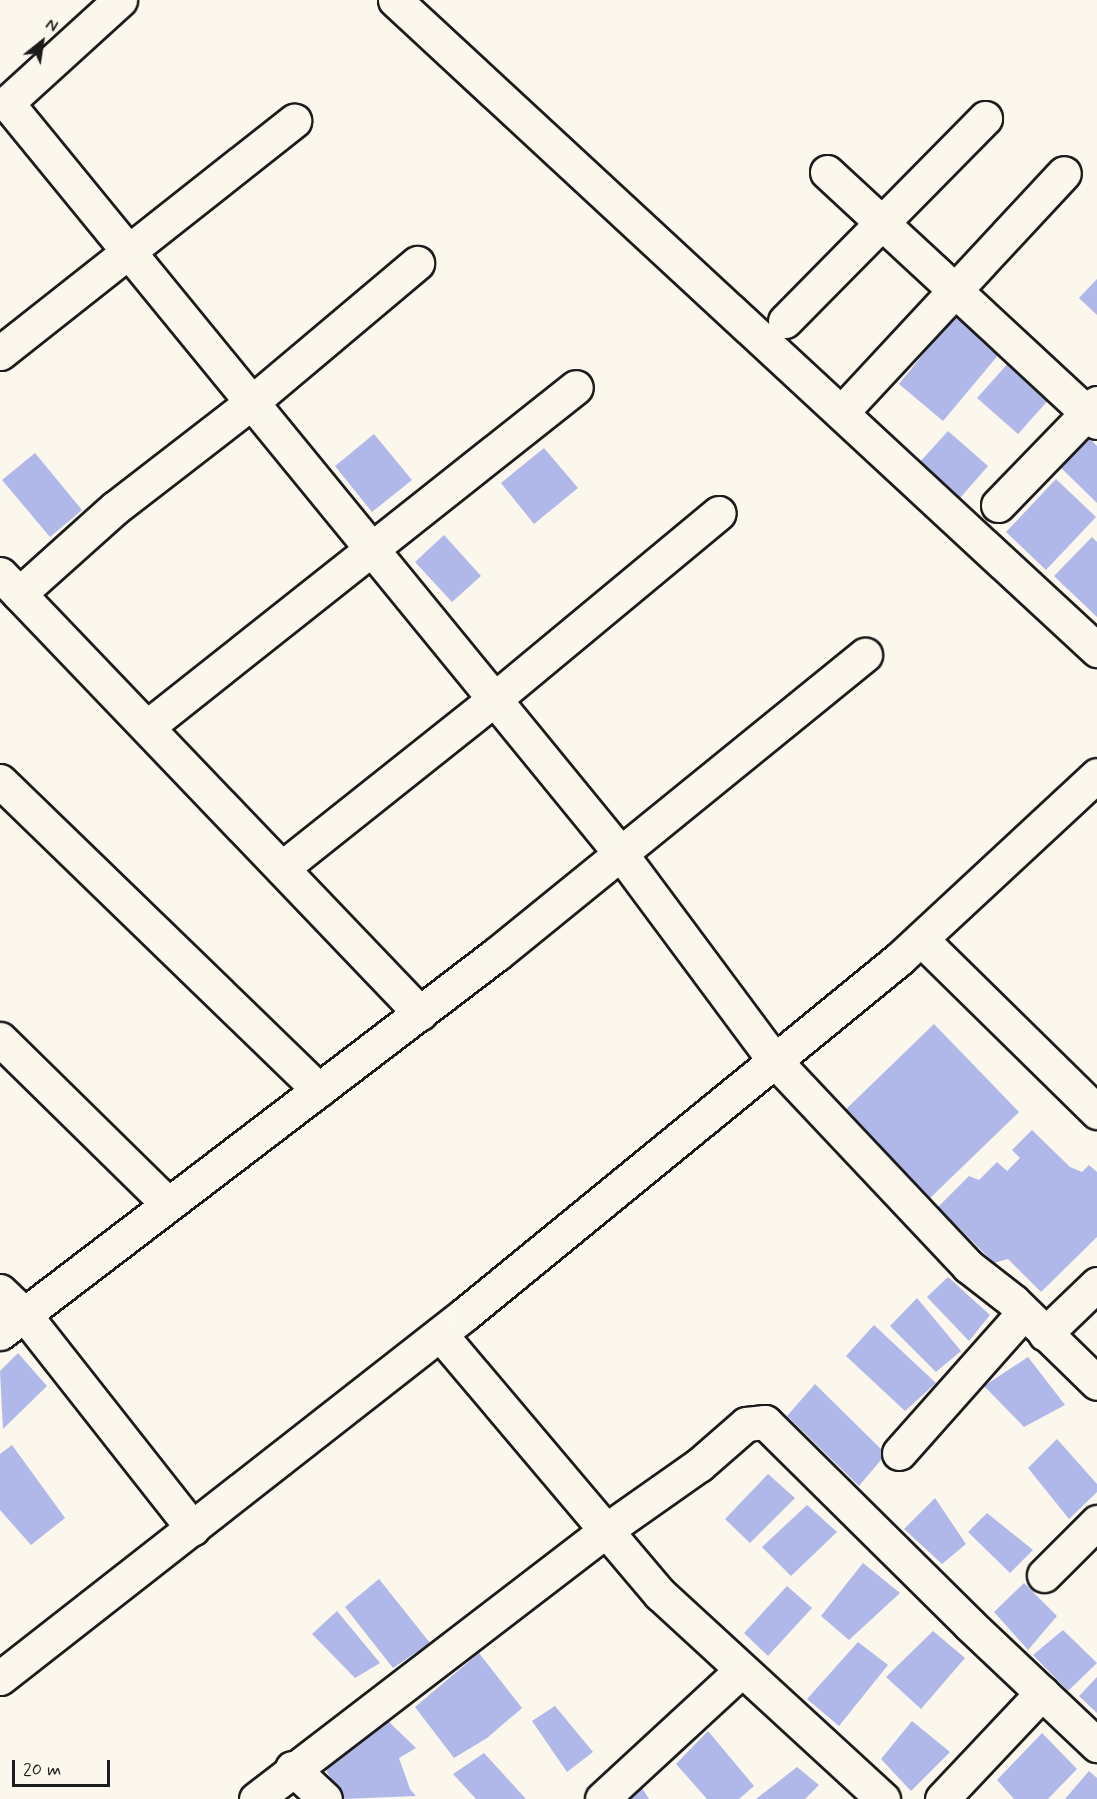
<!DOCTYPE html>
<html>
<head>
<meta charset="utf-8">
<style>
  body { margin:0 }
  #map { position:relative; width:1097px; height:1799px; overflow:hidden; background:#fbf7ec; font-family:Mynerve,sans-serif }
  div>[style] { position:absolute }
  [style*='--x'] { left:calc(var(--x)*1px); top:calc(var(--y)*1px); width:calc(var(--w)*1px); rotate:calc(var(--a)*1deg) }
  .building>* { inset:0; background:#b0b8e9 }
  .roads { filter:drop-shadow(2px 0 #1c1c1c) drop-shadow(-2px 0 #1c1c1c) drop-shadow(0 2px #1c1c1c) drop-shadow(0 -2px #1c1c1c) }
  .minor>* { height:33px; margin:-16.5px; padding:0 16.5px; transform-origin:16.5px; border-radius:16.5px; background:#fbf7ec }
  span { translate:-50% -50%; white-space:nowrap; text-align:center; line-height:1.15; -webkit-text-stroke:5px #fbf7ec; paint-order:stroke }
  .north { position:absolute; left:12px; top:12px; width:60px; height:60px; -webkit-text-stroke:4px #fbf7ec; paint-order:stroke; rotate:30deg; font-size:16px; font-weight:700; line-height:24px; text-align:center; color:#1c1c1c }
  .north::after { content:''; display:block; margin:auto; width:21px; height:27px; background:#1c1c1c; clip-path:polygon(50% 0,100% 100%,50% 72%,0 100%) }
  .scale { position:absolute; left:12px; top:1760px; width:98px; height:27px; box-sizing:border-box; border:3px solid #1c1c1c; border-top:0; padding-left:8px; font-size:18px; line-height:21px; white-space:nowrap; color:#1c1c1c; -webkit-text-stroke:4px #fbf7ec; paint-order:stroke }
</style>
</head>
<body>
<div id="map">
  <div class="building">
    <div style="clip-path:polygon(1097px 279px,1097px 315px,1079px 298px)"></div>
    <div style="clip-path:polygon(955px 315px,1000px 353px,943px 421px,899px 384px)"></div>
    <div style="clip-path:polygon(1011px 360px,1052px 396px,1018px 434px,977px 398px)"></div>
    <div style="clip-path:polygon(948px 431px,988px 466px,960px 498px,919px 463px)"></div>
    <div style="clip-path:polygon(374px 434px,412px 480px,372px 512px,335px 466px)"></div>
    <div style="clip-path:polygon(1087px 436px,1097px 446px,1097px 503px,1058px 465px)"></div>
    <div style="clip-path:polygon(544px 448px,578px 488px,534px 524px,501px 483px)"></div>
    <div style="clip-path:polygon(35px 453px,82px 510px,50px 537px,2px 480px)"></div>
    <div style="clip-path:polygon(1056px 479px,1096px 517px,1046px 570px,1006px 532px)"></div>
    <div style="clip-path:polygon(444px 535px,481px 576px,452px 602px,415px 562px)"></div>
    <div style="clip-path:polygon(1092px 537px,1097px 542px,1097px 617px,1054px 576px)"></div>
    <div style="clip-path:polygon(934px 1024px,1019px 1112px,926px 1202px,841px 1114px)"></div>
    <div style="clip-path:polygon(1032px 1130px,1070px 1167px,1082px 1172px,1089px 1165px,1097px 1172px,1097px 1237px,1041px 1292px,1008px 1259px,994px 1263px,938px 1207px,969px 1176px,979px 1180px,997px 1162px,1007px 1171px,1020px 1158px,1012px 1150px)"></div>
    <div style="clip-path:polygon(948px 1277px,990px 1315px,969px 1341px,927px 1297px)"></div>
    <div style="clip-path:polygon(917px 1298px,961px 1351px,936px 1372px,890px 1326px)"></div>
    <div style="clip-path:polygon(874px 1325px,936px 1383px,905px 1411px,846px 1356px)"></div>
    <div style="clip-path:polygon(18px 1353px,47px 1386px,3px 1429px,0 1371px)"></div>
    <div style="clip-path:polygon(1028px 1357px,1065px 1405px,1024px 1427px,984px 1386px)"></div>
    <div style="clip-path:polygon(815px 1384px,886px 1454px,859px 1486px,787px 1416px)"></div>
    <div style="clip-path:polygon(1057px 1439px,1097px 1484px,1097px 1492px,1069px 1519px,1028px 1468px)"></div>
    <div style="clip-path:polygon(12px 1445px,65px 1518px,31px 1545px,0 1510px,0 1454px)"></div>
    <div style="clip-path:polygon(768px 1474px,795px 1498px,750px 1543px,725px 1519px)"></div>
    <div style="clip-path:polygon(935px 1498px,966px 1544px,942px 1564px,904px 1529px)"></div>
    <div style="clip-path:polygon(807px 1505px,837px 1532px,791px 1576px,762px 1547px)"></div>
    <div style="clip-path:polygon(987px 1513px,1033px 1550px,1010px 1573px,968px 1532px)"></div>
    <div style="clip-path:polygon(863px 1563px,900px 1593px,849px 1640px,821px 1616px)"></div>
    <div style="clip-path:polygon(379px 1579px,430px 1643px,393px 1668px,345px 1607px)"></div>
    <div style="clip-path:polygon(1024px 1583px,1057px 1616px,1028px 1650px,994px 1612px)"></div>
    <div style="clip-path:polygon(787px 1586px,812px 1608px,768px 1656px,744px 1633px)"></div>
    <div style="clip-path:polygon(337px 1611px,380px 1663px,355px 1678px,312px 1634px)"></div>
    <div style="clip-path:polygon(1063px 1630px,1097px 1663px,1068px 1691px,1033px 1655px)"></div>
    <div style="clip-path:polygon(933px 1631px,965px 1658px,921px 1709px,886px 1677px)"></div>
    <div style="clip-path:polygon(858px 1642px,888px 1665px,839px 1726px,807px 1699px)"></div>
    <div style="clip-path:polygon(479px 1653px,522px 1708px,487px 1738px,454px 1758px,415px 1707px)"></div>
    <div style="clip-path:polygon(1097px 1677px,1097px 1713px,1079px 1696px)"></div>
    <div style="clip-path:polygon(555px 1706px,593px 1752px,567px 1772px,532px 1721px)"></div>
    <div style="clip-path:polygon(388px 1721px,416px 1748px,399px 1758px,410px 1789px,416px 1796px,343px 1799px,320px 1760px)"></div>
    <div style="clip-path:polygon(912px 1721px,950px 1752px,911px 1791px,881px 1759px)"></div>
    <div style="clip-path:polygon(708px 1731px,754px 1786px,739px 1799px,707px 1799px,676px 1764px)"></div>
    <div style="clip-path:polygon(1042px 1733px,1077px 1769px,1048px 1799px,1014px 1799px,997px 1780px)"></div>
    <div style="clip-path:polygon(484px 1753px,526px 1799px,476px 1799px,453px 1774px)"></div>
    <div style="clip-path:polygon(797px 1767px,819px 1785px,805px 1799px,756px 1799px)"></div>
    <div style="clip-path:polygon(1089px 1771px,1097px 1778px,1097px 1799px,1065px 1799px)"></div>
    <div style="clip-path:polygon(642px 1788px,649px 1799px,629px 1799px)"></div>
  </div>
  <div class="roads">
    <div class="minor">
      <div style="--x:120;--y:0;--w:153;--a:137.7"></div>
      <div style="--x:7;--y:103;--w:970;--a:50.73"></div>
      <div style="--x:621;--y:854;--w:258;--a:53.4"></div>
      <div style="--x:775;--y:1061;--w:282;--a:46.7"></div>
      <div style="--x:968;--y:1266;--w:57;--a:37.9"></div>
      <div style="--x:1013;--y:1301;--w:117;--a:44.3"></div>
      <div style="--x:395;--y:0;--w:957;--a:42.8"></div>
      <div style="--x:827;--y:172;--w:368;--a:42.8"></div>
      <div style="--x:785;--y:321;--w:285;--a:-45.4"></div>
      <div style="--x:0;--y:353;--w:375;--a:-38.3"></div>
      <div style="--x:852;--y:401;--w:311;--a:-47.1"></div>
      <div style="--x:998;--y:505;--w:142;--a:-45.9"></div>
      <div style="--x:0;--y:574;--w:608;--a:46.27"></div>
      <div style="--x:19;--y:594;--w:129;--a:-41.9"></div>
      <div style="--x:115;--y:508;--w:173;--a:-37.7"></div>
      <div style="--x:252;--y:402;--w:216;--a:-40.1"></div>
      <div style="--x:147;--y:727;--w:547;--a:-38.4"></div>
      <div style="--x:0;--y:781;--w:444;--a:44.1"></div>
      <div style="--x:282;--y:868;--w:275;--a:-38.5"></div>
      <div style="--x:497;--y:697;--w:288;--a:-39.7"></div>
      <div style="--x:921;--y:939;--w:247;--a:44.5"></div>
      <div style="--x:0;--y:1039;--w:235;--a:44.5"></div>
      <div style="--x:0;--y:1291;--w:33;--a:44"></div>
      <div style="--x:24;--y:1314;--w:273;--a:51.8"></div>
      <div style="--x:0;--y:1333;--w:626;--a:-37.35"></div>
      <div style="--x:498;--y:953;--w:473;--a:-39.1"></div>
      <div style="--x:440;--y:1334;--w:341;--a:49.8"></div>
      <div style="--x:660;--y:1594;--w:303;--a:42.6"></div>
      <div style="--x:1045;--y:1334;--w:72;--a:-43.9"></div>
      <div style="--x:899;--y:1453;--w:188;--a:-48.4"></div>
      <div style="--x:1044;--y:1575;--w:75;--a:-45"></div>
      <div style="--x:0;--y:1678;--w:591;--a:-38.05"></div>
      <div style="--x:465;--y:1314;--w:561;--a:-39.28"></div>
      <div style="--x:899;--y:959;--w:270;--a:-42.9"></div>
      <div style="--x:292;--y:1768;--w:45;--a:43.2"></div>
      <div style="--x:256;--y:1799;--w:440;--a:-37.5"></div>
      <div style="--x:605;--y:1531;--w:115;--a:-35.1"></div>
      <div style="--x:699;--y:1465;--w:62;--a:-41.1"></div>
      <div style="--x:746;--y:1424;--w:19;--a:-6"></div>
      <div style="--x:765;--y:1422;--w:289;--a:44.7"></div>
      <div style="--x:970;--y:1625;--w:175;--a:43.4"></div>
      <div style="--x:602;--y:1799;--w:190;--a:-42.7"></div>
      <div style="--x:942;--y:1799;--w:146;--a:-46.7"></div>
    </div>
  </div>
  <div class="north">N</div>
  <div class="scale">20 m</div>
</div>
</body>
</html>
